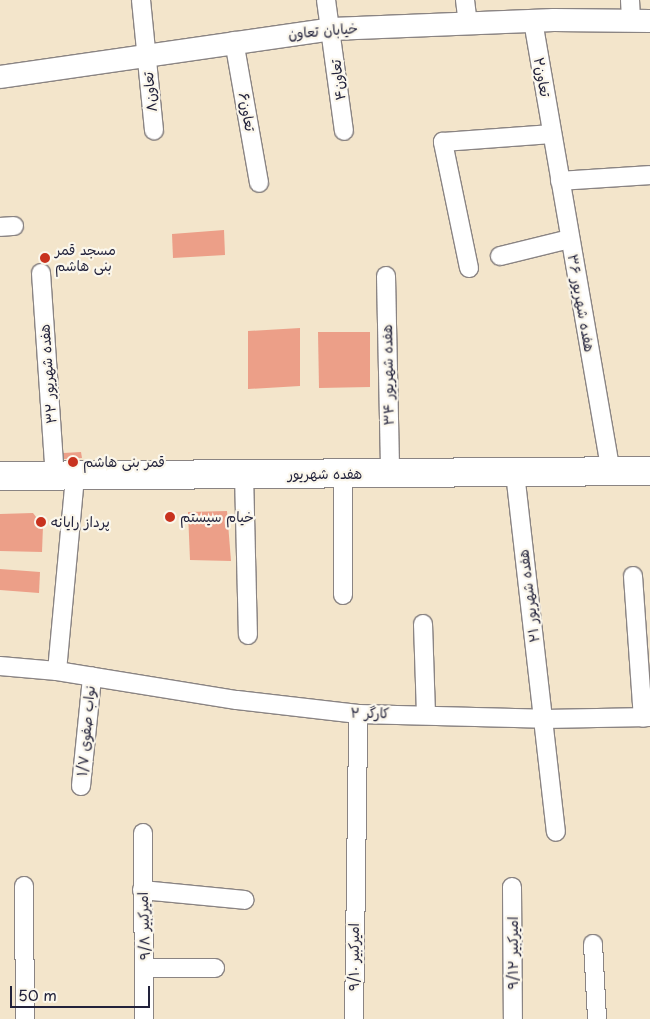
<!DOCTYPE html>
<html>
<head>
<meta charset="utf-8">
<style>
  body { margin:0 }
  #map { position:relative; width:650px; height:1019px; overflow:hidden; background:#f3e5cb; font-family:"Playpen Sans","Playpen Sans Arabic",sans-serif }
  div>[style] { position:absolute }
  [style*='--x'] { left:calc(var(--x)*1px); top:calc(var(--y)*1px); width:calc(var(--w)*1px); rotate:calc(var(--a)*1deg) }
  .building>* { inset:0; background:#ec9f88 }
  .roads { filter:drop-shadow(1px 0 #8a8483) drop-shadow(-1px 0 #8a8483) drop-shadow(0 1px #8a8483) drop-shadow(0 -1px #8a8483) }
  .minor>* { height:18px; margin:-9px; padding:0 9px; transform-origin:9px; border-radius:9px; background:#fff }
  .tertiary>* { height:22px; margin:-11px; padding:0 11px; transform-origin:11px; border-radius:11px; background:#fff }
  .primary>* { height:28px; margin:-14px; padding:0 14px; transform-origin:14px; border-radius:14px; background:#fff }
  .dots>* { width:14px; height:14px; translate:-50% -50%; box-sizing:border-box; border:2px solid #fbf7ec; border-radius:50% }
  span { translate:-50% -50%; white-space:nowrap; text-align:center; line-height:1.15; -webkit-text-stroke:4.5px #fbf7ec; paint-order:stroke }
  .street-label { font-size:14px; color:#22223b }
  .poi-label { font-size:14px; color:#22223b }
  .left { translate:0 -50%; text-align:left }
  .scale { position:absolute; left:10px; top:986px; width:140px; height:22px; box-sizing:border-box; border:2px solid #22223b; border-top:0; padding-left:6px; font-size:15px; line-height:18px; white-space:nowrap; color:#22223b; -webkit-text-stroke:4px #fbf7ec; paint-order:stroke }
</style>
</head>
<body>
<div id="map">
  <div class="building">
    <div style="clip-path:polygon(224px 230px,225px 255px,173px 258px,172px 234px)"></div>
    <div style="clip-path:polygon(300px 328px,300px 386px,248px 389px,248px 331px)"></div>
    <div style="clip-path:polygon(318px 332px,370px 332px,370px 387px,319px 388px)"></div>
    <div style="clip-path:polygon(81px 452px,82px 458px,64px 459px,63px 453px)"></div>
    <div style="clip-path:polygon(227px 511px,231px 561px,190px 560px,188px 512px)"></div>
    <div style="clip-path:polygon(33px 513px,43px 526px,42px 552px,0 551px,0 514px)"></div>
    <div style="clip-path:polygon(0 569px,40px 572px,39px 593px,0 590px)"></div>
  </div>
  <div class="roads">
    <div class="minor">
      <div style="--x:141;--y:0;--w:131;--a:84.3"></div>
      <div style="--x:326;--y:0;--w:132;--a:82.2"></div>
      <div style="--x:465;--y:0;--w:24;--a:83"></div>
      <div style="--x:630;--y:0;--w:20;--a:87"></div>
      <div style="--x:533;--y:21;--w:458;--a:80.2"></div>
      <div style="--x:234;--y:41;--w:144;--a:80"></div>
      <div style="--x:560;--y:181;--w:90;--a:-3.8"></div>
      <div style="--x:0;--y:227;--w:14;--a:-4"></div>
      <div style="--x:500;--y:256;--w:72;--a:-13.7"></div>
      <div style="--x:469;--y:268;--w:129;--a:-101.7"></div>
      <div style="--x:443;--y:142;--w:109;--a:-4.2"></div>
      <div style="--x:41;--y:273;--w:203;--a:86.1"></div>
      <div style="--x:386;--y:276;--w:197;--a:88.8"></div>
      <div style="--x:515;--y:473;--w:361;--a:83.5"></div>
      <div style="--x:244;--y:474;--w:161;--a:88.6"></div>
      <div style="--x:633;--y:576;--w:142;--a:86"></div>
      <div style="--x:343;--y:595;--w:121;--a:-90"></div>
      <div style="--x:423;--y:624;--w:89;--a:88.1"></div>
      <div style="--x:0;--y:666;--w:57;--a:5"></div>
      <div style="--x:57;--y:671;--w:182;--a:9.2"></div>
      <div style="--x:237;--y:700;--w:122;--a:6.6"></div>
      <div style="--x:358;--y:714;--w:186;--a:1.5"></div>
      <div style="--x:544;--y:719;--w:106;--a:-1.1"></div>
      <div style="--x:57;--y:671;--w:196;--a:-84.7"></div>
      <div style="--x:81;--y:786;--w:110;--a:-84.2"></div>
      <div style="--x:143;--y:833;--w:186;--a:89.7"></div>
      <div style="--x:24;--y:886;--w:133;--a:89.6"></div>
      <div style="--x:512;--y:887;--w:132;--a:89.6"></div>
      <div style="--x:142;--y:890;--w:103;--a:5.5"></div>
      <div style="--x:593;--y:944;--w:75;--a:86.9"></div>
      <div style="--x:145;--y:968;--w:70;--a:0"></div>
      <div style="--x:354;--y:1019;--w:305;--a:-89.2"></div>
    </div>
    <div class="tertiary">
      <div style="--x:0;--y:77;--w:335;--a:-8.2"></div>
      <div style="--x:332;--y:29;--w:222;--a:-2.3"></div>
      <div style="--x:554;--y:20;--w:96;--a:0.6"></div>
    </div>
    <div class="primary">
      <div style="--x:0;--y:476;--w:650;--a:-0.44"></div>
    </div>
  </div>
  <div class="dots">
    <div style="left:45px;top:258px;background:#c8321e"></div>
    <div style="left:73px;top:462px;background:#c8321e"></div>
    <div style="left:170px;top:517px;background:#c8321e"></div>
    <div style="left:41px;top:522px;background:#c8321e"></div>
  </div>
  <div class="street-label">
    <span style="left:323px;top:31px;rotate:-5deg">خیابان تعاون</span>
    <span style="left:542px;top:77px;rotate:80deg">تعاون۲</span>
    <span style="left:338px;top:80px;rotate:-97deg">تعاون۴</span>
    <span style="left:150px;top:92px;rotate:-96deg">تعاون۸</span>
    <span style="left:247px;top:112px;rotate:80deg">تعاون۶</span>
    <span style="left:581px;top:303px;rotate:80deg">هفده شهریور ۳۶</span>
    <span style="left:48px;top:374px;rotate:-94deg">هفده شهریور ۳۲</span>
    <span style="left:388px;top:375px;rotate:-91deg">هفده شهریور ۳۴</span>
    <span style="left:325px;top:474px">هفده شهریور</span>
    <span style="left:529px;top:596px;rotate:-97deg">هفده شهریور ۲۱</span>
    <span style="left:370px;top:713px;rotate:1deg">کارگر ۲</span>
    <span style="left:86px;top:731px;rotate:-85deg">نواب صفوی ۱/۷</span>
    <span style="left:144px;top:926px;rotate:-92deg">امیرکبیر ۹/۸</span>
    <span style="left:513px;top:953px;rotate:-90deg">امیرکبیر ۹/۱۲</span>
    <span style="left:354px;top:957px;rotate:-90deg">امیرکبیر ۹/۱۰</span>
  </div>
  <div class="poi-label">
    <span class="left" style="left:55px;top:258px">مسجد قمر<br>بنی هاشم</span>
    <span class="left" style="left:83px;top:462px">قمر بنی هاشم</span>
    <span class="left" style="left:180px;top:517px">خیام سیستم</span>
    <span class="left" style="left:51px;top:522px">پرداز رایانه</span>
  </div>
  <div class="scale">50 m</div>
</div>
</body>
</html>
